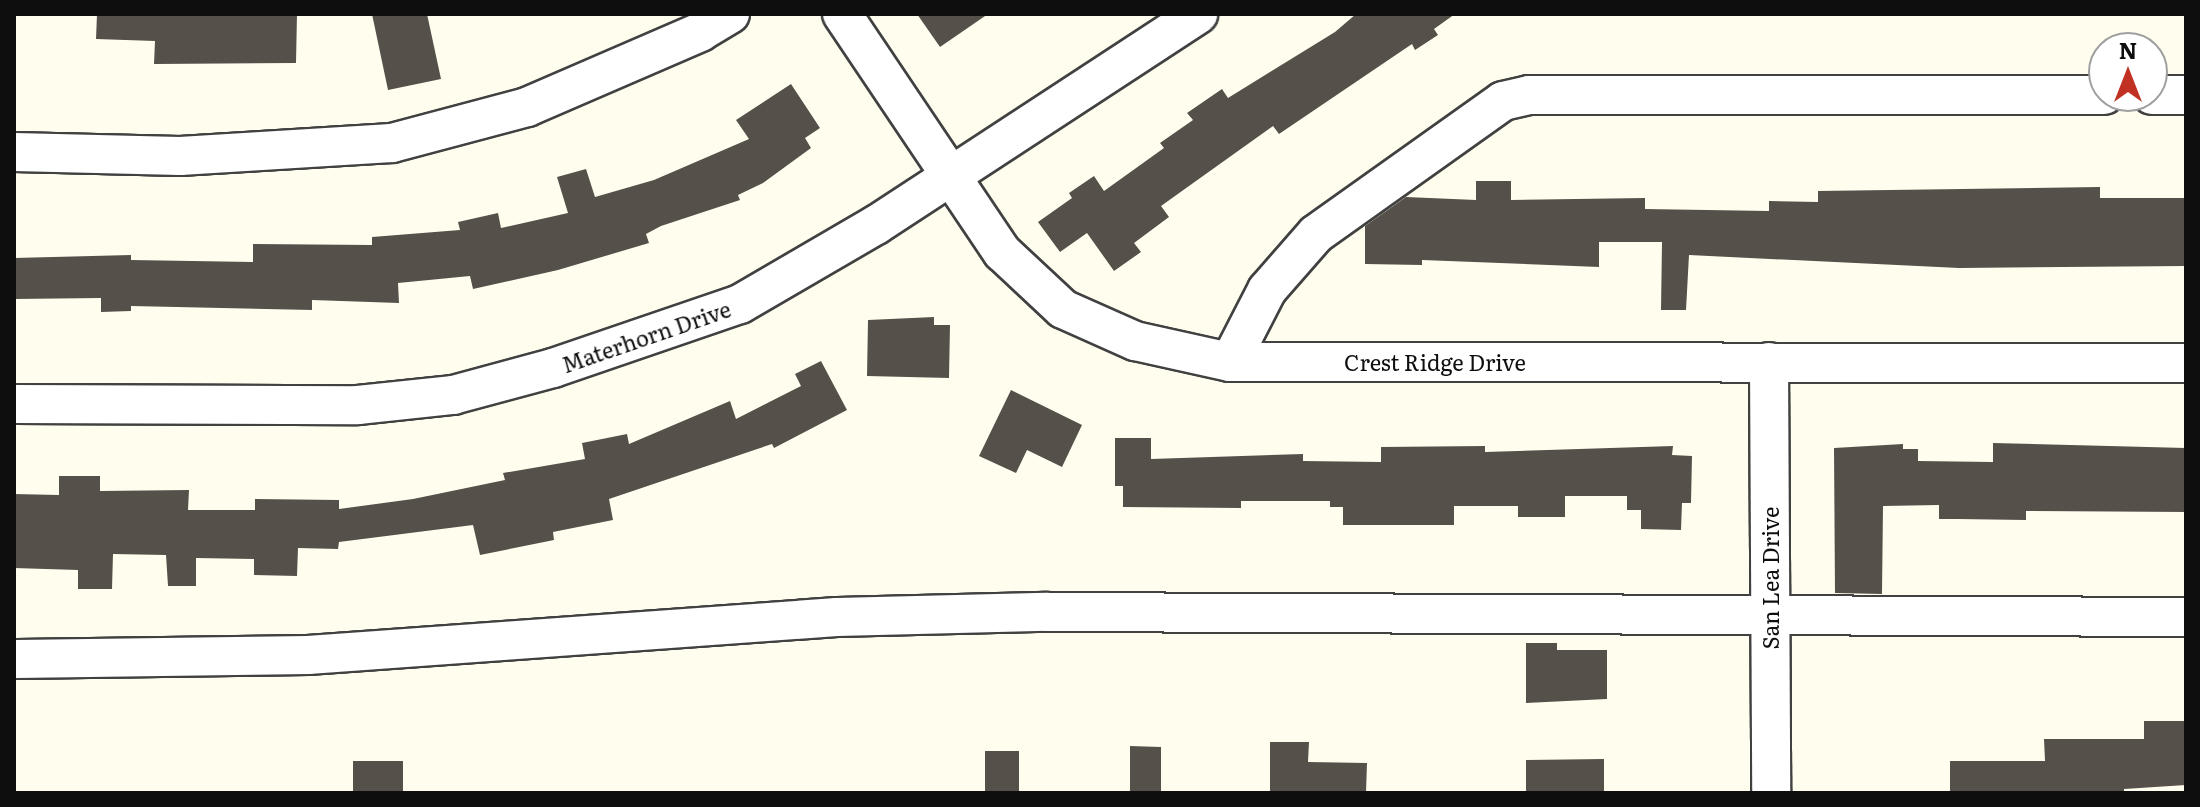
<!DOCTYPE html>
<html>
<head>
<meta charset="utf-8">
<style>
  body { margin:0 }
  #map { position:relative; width:2200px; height:807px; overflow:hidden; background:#fffeee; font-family:Literata,serif }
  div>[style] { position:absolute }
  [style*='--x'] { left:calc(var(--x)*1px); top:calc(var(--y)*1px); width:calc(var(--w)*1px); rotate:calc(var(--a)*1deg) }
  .building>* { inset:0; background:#56504a }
  .roads { filter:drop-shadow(2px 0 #414141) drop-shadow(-2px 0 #414141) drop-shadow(0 2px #414141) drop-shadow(0 -2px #414141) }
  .minor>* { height:38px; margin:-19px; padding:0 19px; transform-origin:19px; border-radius:19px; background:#fff }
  span { translate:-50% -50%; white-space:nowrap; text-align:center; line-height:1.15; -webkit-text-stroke:8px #fff; paint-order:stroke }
  .street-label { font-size:22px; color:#0e0e0e }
  .frame { position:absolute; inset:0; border:16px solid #0e0e0e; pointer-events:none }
  .north { position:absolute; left:2088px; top:32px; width:80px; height:80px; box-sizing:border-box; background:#fff; border:2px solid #9f9f9f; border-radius:50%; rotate:0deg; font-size:22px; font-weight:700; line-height:32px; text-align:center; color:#0e0e0e }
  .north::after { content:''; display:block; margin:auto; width:28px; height:36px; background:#c03023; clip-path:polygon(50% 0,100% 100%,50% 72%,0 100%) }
</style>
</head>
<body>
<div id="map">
  <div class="building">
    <div style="clip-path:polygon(97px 14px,297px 14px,296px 63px,154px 64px,155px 41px,96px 39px)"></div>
    <div style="clip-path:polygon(372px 14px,427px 14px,441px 79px,388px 90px)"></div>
    <div style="clip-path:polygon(917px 14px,988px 14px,940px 47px)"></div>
    <div style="clip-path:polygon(1356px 14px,1455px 14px,1434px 29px,1438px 35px,1415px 50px,1412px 44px,1279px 134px,1273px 126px,1161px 206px,1169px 217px,1134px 243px,1141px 252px,1114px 271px,1087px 233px,1060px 252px,1038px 222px,1072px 198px,1069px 193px,1094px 176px,1104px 191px,1164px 148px,1160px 143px,1193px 120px,1187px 113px,1222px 89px,1228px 98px,1335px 32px)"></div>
    <div style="clip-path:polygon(791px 84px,820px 128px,805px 138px,811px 148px,763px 183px,738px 195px,740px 200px,661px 226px,646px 234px,649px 243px,558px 270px,473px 289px,470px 276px,398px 283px,399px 303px,312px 300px,312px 310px,131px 306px,131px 311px,101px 312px,101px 298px,14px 299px,14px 258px,131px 255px,131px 260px,253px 262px,253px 244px,372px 245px,372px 237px,460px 230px,458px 222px,498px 213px,501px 228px,568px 213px,557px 177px,586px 169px,595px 197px,654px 180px,749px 139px,736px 120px)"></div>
    <div style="clip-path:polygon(1476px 181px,1511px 181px,1511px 200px,1645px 198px,1645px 209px,1769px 211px,1769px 201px,1818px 202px,1818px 191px,2100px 187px,2100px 198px,2186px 198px,2186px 266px,1959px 268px,1689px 255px,1686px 310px,1661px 310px,1662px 242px,1599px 242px,1599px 267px,1422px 260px,1422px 265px,1365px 264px,1365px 226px,1406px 197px,1476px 200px)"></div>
    <div style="clip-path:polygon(934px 317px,934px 325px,950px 325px,949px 378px,867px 376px,868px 320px)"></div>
    <div style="clip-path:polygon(821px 361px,847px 410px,774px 448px,772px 444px,609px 499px,613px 520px,553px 532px,554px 540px,480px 555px,473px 525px,339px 542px,338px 549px,298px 548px,297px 576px,254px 575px,254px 559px,196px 558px,196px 586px,168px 586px,166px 555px,113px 554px,112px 589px,78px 589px,78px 570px,14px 568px,14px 494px,59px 495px,59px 476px,100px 476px,100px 491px,189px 490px,188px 510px,255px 510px,255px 499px,339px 500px,339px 509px,413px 499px,505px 480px,503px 473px,585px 459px,582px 443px,627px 434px,629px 444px,730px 401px,736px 419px,801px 386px,795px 374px)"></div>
    <div style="clip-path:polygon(1011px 390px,1082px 425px,1062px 467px,1027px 450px,1016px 473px,979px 456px)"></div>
    <div style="clip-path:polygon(1115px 438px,1151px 438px,1151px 459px,1303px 454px,1303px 461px,1381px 462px,1381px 447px,1485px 446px,1485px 452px,1673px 446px,1672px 455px,1692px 456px,1691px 503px,1682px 503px,1681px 530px,1641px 529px,1641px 510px,1627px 510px,1627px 496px,1565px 496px,1565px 517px,1518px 517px,1518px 506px,1454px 506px,1454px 525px,1343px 525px,1343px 507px,1330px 507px,1330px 501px,1241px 501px,1241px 508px,1123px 507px,1123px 486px,1115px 486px)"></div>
    <div style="clip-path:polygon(1993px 443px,2186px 448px,2186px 512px,2026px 511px,2026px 520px,1957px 519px,1939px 519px,1939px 505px,1883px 506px,1882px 594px,1835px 593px,1834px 448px,1903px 444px,1903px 449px,1918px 449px,1918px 461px,1993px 462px)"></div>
    <div style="clip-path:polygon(1526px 643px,1557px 643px,1557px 650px,1607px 650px,1607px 699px,1526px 703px)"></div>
    <div style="clip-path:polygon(2144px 721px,2186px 721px,2186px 785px,2124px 789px,2124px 793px,1950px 793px,1950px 761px,2045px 761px,2044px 739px,2144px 739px)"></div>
    <div style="clip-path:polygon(1270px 742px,1309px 742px,1308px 762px,1367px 763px,1366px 793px,1270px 793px)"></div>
    <div style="clip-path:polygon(1130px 746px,1161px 747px,1161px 793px,1130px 793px)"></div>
    <div style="clip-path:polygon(985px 751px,1019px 751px,1019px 793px,985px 793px)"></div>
    <div style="clip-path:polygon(1604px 759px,1604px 793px,1526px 793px,1526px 760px)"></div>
    <div style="clip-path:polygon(353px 761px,403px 761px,403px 793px,353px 793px)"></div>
  </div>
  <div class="roads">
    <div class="minor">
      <div style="--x:842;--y:14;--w:287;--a:56.1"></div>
      <div style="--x:1002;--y:252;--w:83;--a:43.1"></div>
      <div style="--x:1063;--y:309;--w:79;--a:24"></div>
      <div style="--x:1135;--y:341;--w:97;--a:12.5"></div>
      <div style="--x:1230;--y:362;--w:956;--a:0.06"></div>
      <div style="--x:2152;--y:95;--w:34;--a:0"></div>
      <div style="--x:14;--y:152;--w:166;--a:1.4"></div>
      <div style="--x:180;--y:156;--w:212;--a:-3.5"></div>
      <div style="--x:392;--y:143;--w:140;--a:-14.9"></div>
      <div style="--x:527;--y:107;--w:189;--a:-23.4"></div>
      <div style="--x:700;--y:32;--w:35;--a:-31"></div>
      <div style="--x:1230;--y:362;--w:81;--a:-62.8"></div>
      <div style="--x:1267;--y:290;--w:74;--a:-48.8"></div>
      <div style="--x:1316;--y:234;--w:229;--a:-35.4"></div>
      <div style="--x:1503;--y:101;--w:27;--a:-13"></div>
      <div style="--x:1529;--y:95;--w:575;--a:0"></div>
      <div style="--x:1769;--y:362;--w:431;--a:89.7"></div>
      <div style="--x:14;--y:404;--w:344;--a:0.2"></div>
      <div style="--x:358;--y:405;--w:96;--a:-6"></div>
      <div style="--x:453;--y:395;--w:104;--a:-15.1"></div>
      <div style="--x:553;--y:368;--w:198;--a:-18.9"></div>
      <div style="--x:740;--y:304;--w:157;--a:-30.2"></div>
      <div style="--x:876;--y:225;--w:385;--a:-33.2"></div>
      <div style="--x:14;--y:659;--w:294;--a:-0.8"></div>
      <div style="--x:308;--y:655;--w:530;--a:-4.11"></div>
      <div style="--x:837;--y:617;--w:210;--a:-1.4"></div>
      <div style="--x:1047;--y:612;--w:1139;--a:0.25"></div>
    </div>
  </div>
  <div class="street-label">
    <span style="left:646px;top:336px;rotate:-19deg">Materhorn Drive</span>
    <span style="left:1435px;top:362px">Crest Ridge Drive</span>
    <span style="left:1770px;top:578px;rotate:-90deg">San Lea Drive</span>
  </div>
  <div class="frame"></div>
  <div class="north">N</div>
</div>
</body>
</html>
